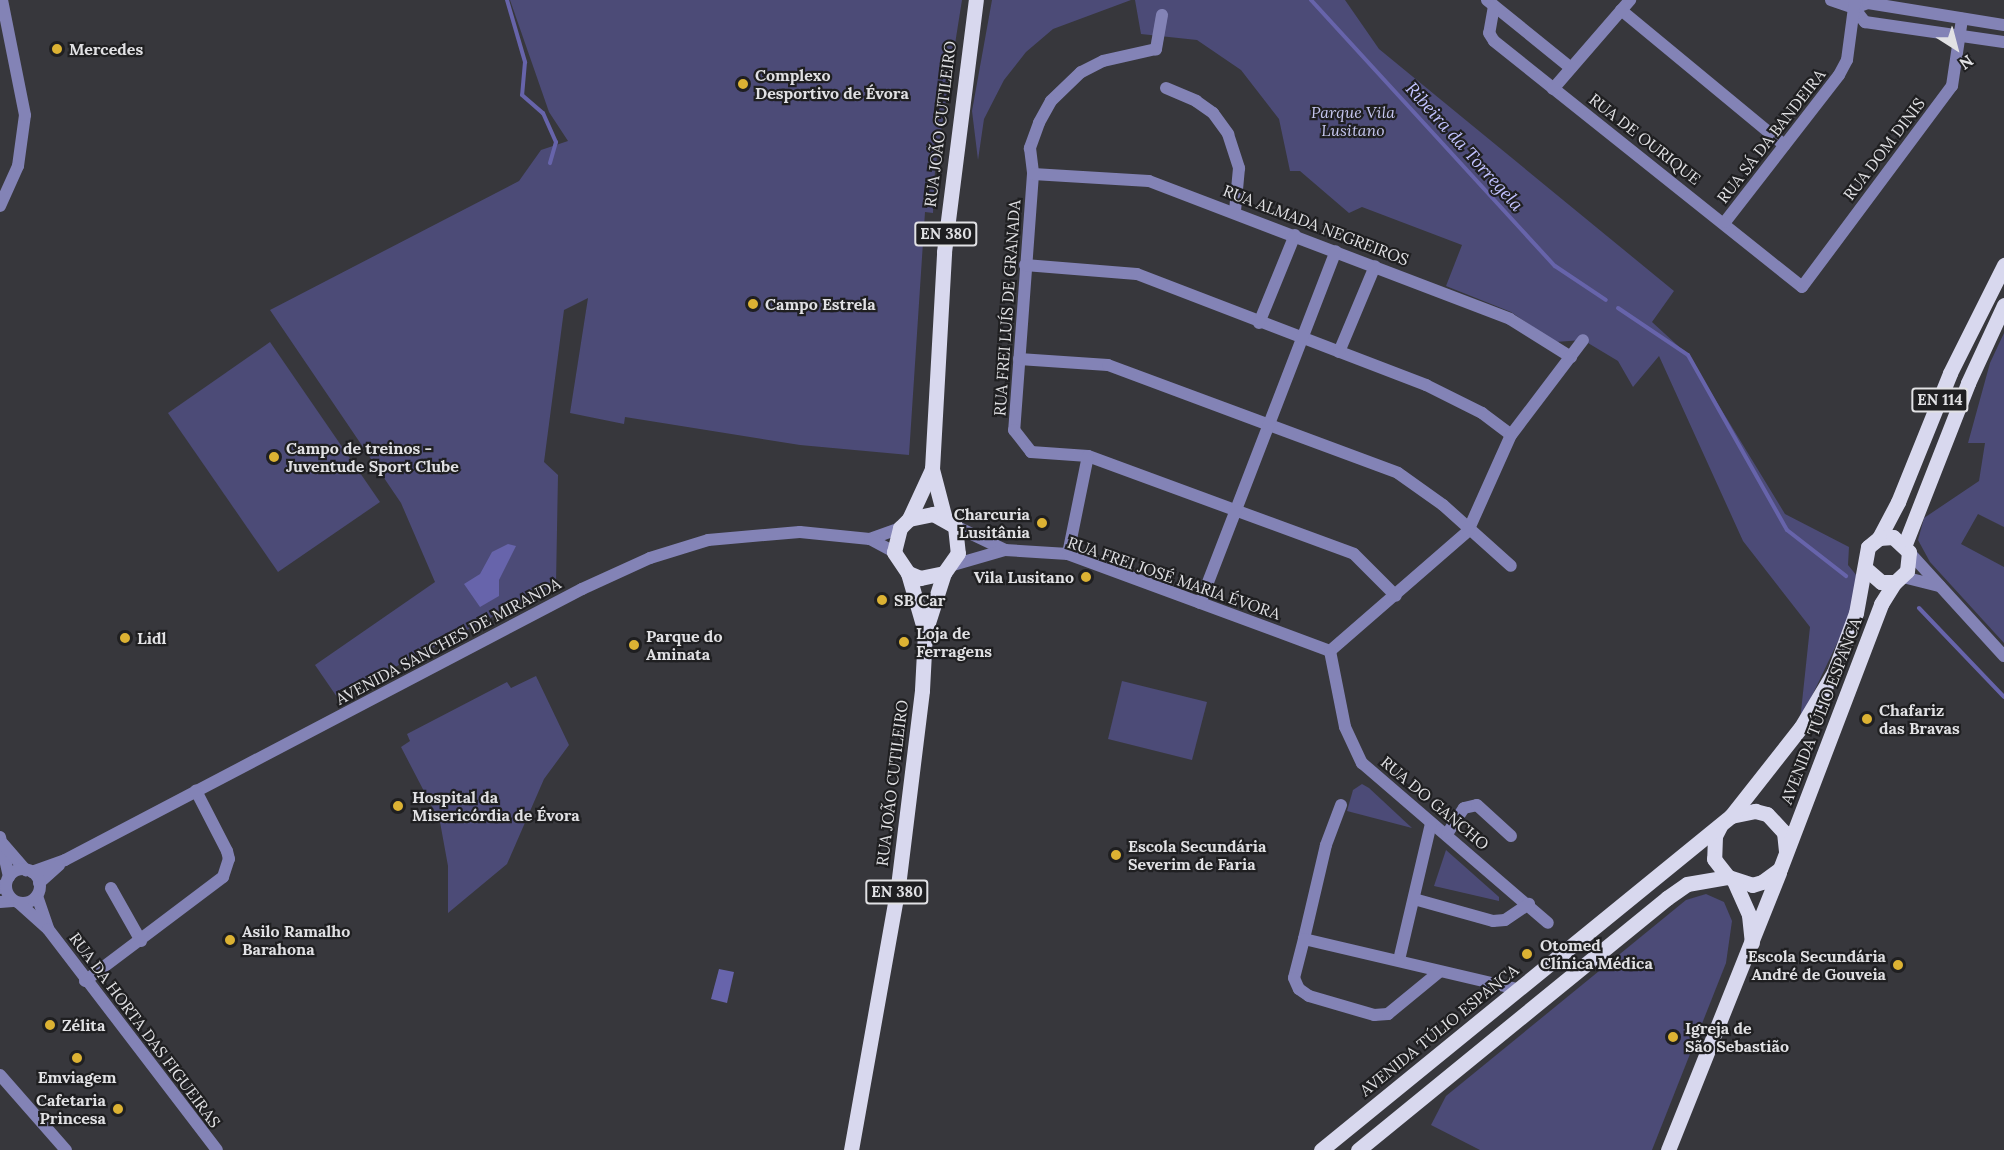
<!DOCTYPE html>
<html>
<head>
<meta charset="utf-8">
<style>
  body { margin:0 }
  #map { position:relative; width:2004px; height:1150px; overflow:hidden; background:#37373c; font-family:Lora,serif }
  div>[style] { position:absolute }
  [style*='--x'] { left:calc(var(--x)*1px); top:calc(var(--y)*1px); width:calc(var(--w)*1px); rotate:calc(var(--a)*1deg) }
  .green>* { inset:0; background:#4c4b77 }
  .water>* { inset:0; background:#6764ab }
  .stream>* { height:4px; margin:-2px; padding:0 2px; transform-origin:2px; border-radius:2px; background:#6764ab }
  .minor>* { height:12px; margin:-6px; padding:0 6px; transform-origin:6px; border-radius:6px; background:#8383b6 }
  .tertiary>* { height:12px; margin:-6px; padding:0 6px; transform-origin:6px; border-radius:6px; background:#8383b6 }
  .tertiary>.ring { margin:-6px; padding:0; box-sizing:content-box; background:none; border:12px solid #8383b6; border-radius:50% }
  .primary>* { height:15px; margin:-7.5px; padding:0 7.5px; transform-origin:7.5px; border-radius:7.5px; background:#d8d8ee }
  .dots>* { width:16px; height:16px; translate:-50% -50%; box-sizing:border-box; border:3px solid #1f1f21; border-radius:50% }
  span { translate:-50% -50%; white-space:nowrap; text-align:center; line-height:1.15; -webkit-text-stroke:4.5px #1f1f21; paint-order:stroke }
  .shield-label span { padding:2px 4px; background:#1f1f21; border:2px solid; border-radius:4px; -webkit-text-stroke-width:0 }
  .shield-label { font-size:15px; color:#e1e1e4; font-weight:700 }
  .poi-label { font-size:16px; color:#e1e1e4; font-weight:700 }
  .left { translate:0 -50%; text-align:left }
  .right { translate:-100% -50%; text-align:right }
  .park-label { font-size:16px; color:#c5c6ee; font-style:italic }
  .street-label { font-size:16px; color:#e1e1e4 }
  .water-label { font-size:18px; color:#c2c3ff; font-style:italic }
  .north { position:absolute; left:1926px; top:18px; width:60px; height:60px; -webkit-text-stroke:4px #1f1f21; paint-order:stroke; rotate:144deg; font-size:16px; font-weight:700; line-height:24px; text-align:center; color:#e1e1e4 }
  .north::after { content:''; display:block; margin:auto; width:21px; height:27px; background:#e1e1e4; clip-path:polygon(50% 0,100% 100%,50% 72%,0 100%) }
</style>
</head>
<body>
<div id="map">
  <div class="green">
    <div style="clip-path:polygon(510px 0,962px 0,935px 170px,933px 213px,925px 212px,909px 455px,800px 445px,625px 417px,624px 424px,570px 413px,588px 298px,564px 310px,544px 462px,558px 475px,556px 584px,337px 697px,315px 665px,435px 582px,401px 503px,270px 310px,519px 181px,541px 150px,568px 141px,549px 112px)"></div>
    <div style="clip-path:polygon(992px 0,1131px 0,1053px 29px,1026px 52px,1004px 80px,984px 119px,978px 160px,972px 111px)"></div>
    <div style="clip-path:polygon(1135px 0,1345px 0,1379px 49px,1674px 291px,1652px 322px,1688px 355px,1785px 514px,1849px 547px,1848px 565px,1857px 576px,1851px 614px,1800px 721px,1810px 627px,1743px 541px,1659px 356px,1633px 387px,1618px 361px,1583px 340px,1555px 342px,1511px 312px,1446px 286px,1462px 245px,1362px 207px,1349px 213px,1300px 171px,1290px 171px,1279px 119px,1241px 70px,1197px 40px,1141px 34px)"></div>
    <div style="clip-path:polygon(2004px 333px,2004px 527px,1978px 514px,1961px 544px,2004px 567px,2004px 643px,1930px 562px,1918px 540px,1924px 518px,1979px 481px,1985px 443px,1968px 443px,1990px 363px)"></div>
    <div style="clip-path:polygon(270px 342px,380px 502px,278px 572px,168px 413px)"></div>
    <div style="clip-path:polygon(536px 676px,569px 745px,544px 779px,507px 864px,448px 913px,448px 866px,440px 822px,401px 747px,410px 741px,407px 734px,507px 682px,511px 688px)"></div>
    <div style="clip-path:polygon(1122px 681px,1207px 702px,1192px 760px,1108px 739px)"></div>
    <div style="clip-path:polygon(1362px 784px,1369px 788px,1412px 828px,1347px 811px,1353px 790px)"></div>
    <div style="clip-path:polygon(1446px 850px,1499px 897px,1499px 901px,1434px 886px)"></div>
    <div style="clip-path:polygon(1706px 894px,1724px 902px,1732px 921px,1726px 963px,1652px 1150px,1480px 1150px,1431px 1125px,1446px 1096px,1686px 900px)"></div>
  </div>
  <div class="water">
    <div style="clip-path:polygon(508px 544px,516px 546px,499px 580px,499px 596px,480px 607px,464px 584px,480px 574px,492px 552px)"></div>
    <div style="clip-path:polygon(719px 969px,734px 972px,727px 1003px,711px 999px)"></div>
  </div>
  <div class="stream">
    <div style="--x:507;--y:0;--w:65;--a:73.8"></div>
    <div style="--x:525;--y:62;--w:33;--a:95"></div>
    <div style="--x:522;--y:95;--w:28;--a:41"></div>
    <div style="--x:543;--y:113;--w:32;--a:66"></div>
    <div style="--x:556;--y:142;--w:22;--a:106"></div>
    <div style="--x:1311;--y:0;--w:361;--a:47.5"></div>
    <div style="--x:1555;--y:266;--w:61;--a:33.7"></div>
    <div style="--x:1618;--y:308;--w:84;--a:33.9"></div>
    <div style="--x:1688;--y:355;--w:201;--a:60.5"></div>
    <div style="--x:1787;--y:530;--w:75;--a:37.9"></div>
    <div style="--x:1919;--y:608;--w:123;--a:46.3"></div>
  </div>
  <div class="minor">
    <div style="--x:1487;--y:0;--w:108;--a:39"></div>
    <div style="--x:1831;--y:0;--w:24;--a:19"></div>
    <div style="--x:1854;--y:8;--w:18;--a:52"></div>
    <div style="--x:1865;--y:22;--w:140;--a:8.2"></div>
    <div style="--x:1494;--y:6;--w:27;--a:100"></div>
    <div style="--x:1489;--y:33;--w:9;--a:58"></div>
    <div style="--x:1494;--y:41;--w:394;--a:38.6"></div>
    <div style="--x:1802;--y:287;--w:251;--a:-53.3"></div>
    <div style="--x:1952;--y:86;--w:68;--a:-81.5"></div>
    <div style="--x:1854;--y:8;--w:15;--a:-20"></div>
    <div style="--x:1868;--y:3;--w:138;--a:9.2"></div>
    <div style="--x:1621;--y:10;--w:212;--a:39.6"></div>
    <div style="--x:1162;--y:15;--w:35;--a:100"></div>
    <div style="--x:1156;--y:49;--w:54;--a:167.2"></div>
    <div style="--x:1103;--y:61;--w:25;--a:153"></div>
    <div style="--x:1081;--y:72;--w:42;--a:136"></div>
    <div style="--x:1051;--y:101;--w:25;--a:119"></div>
    <div style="--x:1039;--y:123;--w:27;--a:110"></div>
    <div style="--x:1030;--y:148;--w:26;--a:83"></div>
    <div style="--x:1033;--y:174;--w:257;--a:94.2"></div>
    <div style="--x:1014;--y:430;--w:28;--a:52"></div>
    <div style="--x:1031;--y:452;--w:57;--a:4"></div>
    <div style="--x:1088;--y:456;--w:283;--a:20.2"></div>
    <div style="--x:1354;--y:554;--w:59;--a:45"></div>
    <div style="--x:1166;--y:88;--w:33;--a:23"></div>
    <div style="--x:1196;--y:101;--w:21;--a:35"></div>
    <div style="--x:1213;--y:113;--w:26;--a:54"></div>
    <div style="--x:1228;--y:134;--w:36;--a:72"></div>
    <div style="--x:1239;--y:168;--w:43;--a:95.3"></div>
    <div style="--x:1553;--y:89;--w:118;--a:-49.1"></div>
    <div style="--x:1033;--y:174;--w:116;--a:3.5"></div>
    <div style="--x:1149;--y:181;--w:386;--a:20.9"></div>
    <div style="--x:1510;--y:319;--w:72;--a:31.9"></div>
    <div style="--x:0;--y:206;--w:44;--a:-65.8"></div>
    <div style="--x:18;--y:166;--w:51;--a:-82.2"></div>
    <div style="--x:25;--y:115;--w:117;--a:-101.3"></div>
    <div style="--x:1725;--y:222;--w:186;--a:-52.2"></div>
    <div style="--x:1839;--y:75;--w:17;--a:-62"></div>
    <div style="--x:1847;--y:60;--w:61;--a:-82.4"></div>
    <div style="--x:1025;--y:265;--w:112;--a:4.6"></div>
    <div style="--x:1137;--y:274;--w:310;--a:21"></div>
    <div style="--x:1426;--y:385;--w:63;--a:26.6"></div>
    <div style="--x:1482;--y:413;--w:36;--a:37"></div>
    <div style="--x:1259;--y:323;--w:95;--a:-67.8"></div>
    <div style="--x:1339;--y:352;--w:93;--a:-67.3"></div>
    <div style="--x:1019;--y:359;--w:89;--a:3.9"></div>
    <div style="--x:1108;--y:365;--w:309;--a:20.4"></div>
    <div style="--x:1398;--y:473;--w:55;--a:35.4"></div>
    <div style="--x:1443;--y:505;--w:91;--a:41.9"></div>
    <div style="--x:955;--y:526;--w:55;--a:25.6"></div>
    <div style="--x:870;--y:539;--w:32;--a:-20"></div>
    <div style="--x:1909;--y:552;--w:141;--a:47.6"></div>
    <div style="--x:1068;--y:554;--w:100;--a:-78.5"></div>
    <div style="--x:953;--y:565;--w:54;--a:-16.1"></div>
    <div style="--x:1005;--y:550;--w:63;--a:3.6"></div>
    <div style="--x:1068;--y:554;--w:279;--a:20.3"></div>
    <div style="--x:1903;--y:577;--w:38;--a:14"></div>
    <div style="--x:1200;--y:603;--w:377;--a:-68.9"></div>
    <div style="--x:1330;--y:651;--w:183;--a:-41"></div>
    <div style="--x:1468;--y:531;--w:105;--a:-65.9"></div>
    <div style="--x:1511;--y:435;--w:119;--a:-52.8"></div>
    <div style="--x:1330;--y:651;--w:77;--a:78.8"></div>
    <div style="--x:1345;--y:727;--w:40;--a:65"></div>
    <div style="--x:1362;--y:763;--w:245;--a:40.7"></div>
    <div style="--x:1341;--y:805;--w:43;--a:110.6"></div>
    <div style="--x:1326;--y:845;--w:97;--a:103.2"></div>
    <div style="--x:1304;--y:939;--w:220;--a:13.2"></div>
    <div style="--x:1447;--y:834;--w:31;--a:-57"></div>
    <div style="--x:1464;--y:808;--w:13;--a:-13"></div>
    <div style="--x:1477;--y:805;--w:46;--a:42.4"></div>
    <div style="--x:32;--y:872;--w:35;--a:-20"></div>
    <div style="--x:65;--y:860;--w:584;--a:-27.66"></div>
    <div style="--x:582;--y:589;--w:75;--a:-24.5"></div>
    <div style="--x:650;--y:558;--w:61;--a:-17.2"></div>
    <div style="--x:708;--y:540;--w:92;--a:-5"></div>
    <div style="--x:800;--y:532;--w:70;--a:5.7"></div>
    <div style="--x:870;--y:539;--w:27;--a:28"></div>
    <div style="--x:39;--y:883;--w:27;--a:-42"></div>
    <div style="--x:0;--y:888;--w:8;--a:-40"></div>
    <div style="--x:111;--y:888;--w:61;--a:60.5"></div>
    <div style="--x:1414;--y:899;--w:82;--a:15.6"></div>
    <div style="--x:1493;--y:921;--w:12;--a:-5"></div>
    <div style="--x:1505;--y:920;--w:29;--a:-34"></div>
    <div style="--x:0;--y:902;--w:13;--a:-4"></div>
    <div style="--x:1304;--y:939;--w:40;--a:104.4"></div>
    <div style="--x:1294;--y:978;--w:12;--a:66"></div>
    <div style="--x:1299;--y:989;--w:12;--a:35"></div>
    <div style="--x:1309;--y:996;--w:68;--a:16.3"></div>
    <div style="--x:1374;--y:1015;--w:14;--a:-4"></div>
    <div style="--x:1388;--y:1014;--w:66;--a:-39.5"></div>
    <div style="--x:1399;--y:960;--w:140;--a:-76.8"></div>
    <div style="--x:85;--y:981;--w:173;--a:-37"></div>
    <div style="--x:223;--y:877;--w:19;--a:-72"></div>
    <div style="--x:229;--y:859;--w:8;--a:-104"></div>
    <div style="--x:227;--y:851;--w:68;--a:-117.3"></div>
    <div style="--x:0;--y:1075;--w:100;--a:48.7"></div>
  </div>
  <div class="tertiary">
    <div style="--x:0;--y:837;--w:41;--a:77.3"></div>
    <div style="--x:3;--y:844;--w:35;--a:49"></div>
    <div class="ring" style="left:6px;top:869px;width:22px;height:22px"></div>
    <div style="--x:37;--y:896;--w:34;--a:71"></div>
    <div style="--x:19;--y:903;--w:39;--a:42"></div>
    <div style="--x:48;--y:929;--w:278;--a:52.6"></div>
  </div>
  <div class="primary">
    <div style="--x:909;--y:519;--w:25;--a:-12"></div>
    <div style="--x:933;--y:514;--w:25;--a:29"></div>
    <div style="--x:955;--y:526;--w:27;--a:84"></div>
    <div style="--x:958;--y:553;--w:24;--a:125"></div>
    <div style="--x:944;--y:573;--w:25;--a:168"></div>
    <div style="--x:920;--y:578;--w:13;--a:-157"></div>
    <div style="--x:908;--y:573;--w:25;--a:-124"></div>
    <div style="--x:894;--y:552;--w:25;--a:-76"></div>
    <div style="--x:900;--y:528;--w:13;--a:-45"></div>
    <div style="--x:909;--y:519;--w:55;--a:-65.3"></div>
    <div style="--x:945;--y:519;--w:52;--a:-104.6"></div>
    <div style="--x:932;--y:469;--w:217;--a:-86.8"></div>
    <div style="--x:944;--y:252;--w:254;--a:-82.8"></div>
    <div style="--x:1879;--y:538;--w:41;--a:-62.2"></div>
    <div style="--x:1898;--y:502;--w:139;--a:-68"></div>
    <div style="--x:1950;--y:373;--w:121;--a:-63.4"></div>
    <div style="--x:1905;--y:544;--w:173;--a:-68.6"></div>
    <div style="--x:1968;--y:383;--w:86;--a:-65.2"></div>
    <div style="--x:926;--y:629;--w:59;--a:-72.2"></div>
    <div style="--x:1731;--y:816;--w:25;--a:-12"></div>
    <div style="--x:1755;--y:811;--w:12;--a:14"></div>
    <div style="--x:1767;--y:814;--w:25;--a:47"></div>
    <div style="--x:1784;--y:832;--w:19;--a:84"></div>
    <div style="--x:1720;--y:826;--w:11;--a:117"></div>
    <div style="--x:1715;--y:836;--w:23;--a:92"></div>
    <div style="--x:1714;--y:859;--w:23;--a:52"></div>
    <div style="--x:1728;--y:877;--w:25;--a:18"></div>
    <div style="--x:1752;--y:885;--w:10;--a:-17"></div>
    <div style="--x:1762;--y:882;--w:22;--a:-36"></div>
    <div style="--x:1780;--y:869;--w:284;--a:-69.1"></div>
    <div style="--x:1881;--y:604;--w:26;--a:-58"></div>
    <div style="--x:1734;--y:881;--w:37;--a:66"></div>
    <div style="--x:1749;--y:915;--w:28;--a:84"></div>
    <div style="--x:851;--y:1150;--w:268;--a:-79.9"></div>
    <div style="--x:898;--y:886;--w:197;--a:-83"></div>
    <div style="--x:922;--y:690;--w:58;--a:-87"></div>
    <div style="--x:925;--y:632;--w:61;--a:-106.1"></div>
    <div style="--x:1321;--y:1150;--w:529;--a:-39.17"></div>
    <div style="--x:1731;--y:816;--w:113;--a:-51.8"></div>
    <div style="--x:1801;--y:727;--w:64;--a:-59"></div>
    <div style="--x:1834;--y:672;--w:63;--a:-69.6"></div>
    <div style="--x:1856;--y:613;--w:67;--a:-79.7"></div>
    <div style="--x:1868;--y:547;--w:14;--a:-39"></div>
    <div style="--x:1879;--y:538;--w:14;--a:-4"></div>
    <div style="--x:1893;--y:537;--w:22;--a:43"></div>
    <div style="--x:1909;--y:552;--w:19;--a:96"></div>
    <div style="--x:1907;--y:571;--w:16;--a:137"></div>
    <div style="--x:1895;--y:582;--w:14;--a:180"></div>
    <div style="--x:1881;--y:582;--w:21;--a:-139"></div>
    <div style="--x:1358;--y:1150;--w:399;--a:-39.2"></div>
    <div style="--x:1667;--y:898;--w:24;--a:-35"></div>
    <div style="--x:1687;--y:884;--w:42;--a:-9.7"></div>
    <div style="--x:1668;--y:1150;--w:299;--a:-68.2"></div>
  </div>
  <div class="dots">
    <div style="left:57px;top:49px;background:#dcb233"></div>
    <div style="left:743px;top:84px;background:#dcb233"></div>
    <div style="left:753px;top:304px;background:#dcb233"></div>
    <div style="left:274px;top:457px;background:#dcb233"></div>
    <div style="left:1042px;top:523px;background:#dcb233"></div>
    <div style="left:1086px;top:577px;background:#dcb233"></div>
    <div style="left:882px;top:600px;background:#dcb233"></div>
    <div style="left:125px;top:638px;background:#dcb233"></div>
    <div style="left:904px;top:642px;background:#dcb233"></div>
    <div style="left:634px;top:645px;background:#dcb233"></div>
    <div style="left:1867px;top:719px;background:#dcb233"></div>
    <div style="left:398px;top:806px;background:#dcb233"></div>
    <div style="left:1116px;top:855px;background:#dcb233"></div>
    <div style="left:230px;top:940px;background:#dcb233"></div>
    <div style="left:1527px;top:954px;background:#dcb233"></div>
    <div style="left:1898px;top:965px;background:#dcb233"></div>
    <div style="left:50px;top:1025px;background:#dcb233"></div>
    <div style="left:1673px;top:1037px;background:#dcb233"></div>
    <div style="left:77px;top:1058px;background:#dcb233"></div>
    <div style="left:118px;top:1109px;background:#dcb233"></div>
  </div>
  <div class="shield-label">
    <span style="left:946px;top:234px">EN 380</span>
    <span style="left:1940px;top:400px">EN 114</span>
    <span style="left:897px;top:892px">EN 380</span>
  </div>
  <div class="poi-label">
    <span class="left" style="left:69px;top:49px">Mercedes</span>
    <span class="left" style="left:755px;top:84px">Complexo<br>Desportivo de Évora</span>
    <span class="left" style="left:765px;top:304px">Campo Estrela</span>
    <span class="left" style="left:286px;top:457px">Campo de treinos -<br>Juventude Sport Clube</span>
    <span class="right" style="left:1030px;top:523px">Charcuria<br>Lusitânia</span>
    <span class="right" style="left:1074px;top:577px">Vila Lusitano</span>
    <span class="left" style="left:894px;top:600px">SB Car</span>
    <span class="left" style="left:916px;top:642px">Loja de<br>Ferragens</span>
    <span class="left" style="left:646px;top:645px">Parque do<br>Aminata</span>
    <span class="left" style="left:137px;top:638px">Lidl</span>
    <span class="left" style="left:1879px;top:719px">Chafariz<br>das Bravas</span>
    <span class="left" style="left:412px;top:806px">Hospital da<br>Misericórdia de Évora</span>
    <span class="left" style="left:1128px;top:855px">Escola Secundária<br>Severim de Faria</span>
    <span class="left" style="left:242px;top:940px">Asilo Ramalho<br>Barahona</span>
    <span class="left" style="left:1540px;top:954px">Otomed<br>Clínica Médica</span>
    <span class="right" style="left:1886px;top:965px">Escola Secundária<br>André de Gouveia</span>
    <span class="left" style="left:62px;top:1025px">Zélita</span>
    <span class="left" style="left:1685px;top:1037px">Igreja de<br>São Sebastião</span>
    <span style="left:77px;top:1077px">Emviagem</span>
    <span class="right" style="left:106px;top:1109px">Cafetaria<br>Princesa</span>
  </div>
  <div class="park-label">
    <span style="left:1353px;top:121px">Parque Vila<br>Lusitano</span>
  </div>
  <div class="street-label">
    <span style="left:940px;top:124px;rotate:-83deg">RUA JOÃO CUTILEIRO</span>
    <span style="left:1771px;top:136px;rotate:-52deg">RUA SÁ DA BANDEIRA</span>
    <span style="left:1645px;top:139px;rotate:38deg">RUA DE OURIQUE</span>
    <span style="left:1884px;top:149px;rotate:-53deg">RUA DOM DINIS</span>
    <span style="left:1316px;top:225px;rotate:21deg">RUA ALMADA NEGREIROS</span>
    <span style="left:1007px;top:308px;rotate:-86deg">RUA FREI LUÍS DE GRANADA</span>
    <span style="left:1174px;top:578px;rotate:19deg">RUA FREI JOSÉ MARIA ÉVORA</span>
    <span style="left:448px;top:641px;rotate:-28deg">AVENIDA SANCHES DE MIRANDA</span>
    <span style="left:1821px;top:711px;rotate:-69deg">AVENIDA TÚLIO ESPANCA</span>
    <span style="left:892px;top:783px;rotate:-83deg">RUA JOÃO CUTILEIRO</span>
    <span style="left:1435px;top:803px;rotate:40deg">RUA DO GANCHO</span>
    <span style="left:145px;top:1030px;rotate:53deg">RUA DA HORTA DAS FIGUEIRAS</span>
    <span style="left:1439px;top:1030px;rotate:-39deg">AVENIDA TÚLIO ESPANCA</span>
  </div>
  <div class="water-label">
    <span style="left:1464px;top:147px;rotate:48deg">Ribeira da Torregela</span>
  </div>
  <div class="north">N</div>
</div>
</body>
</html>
